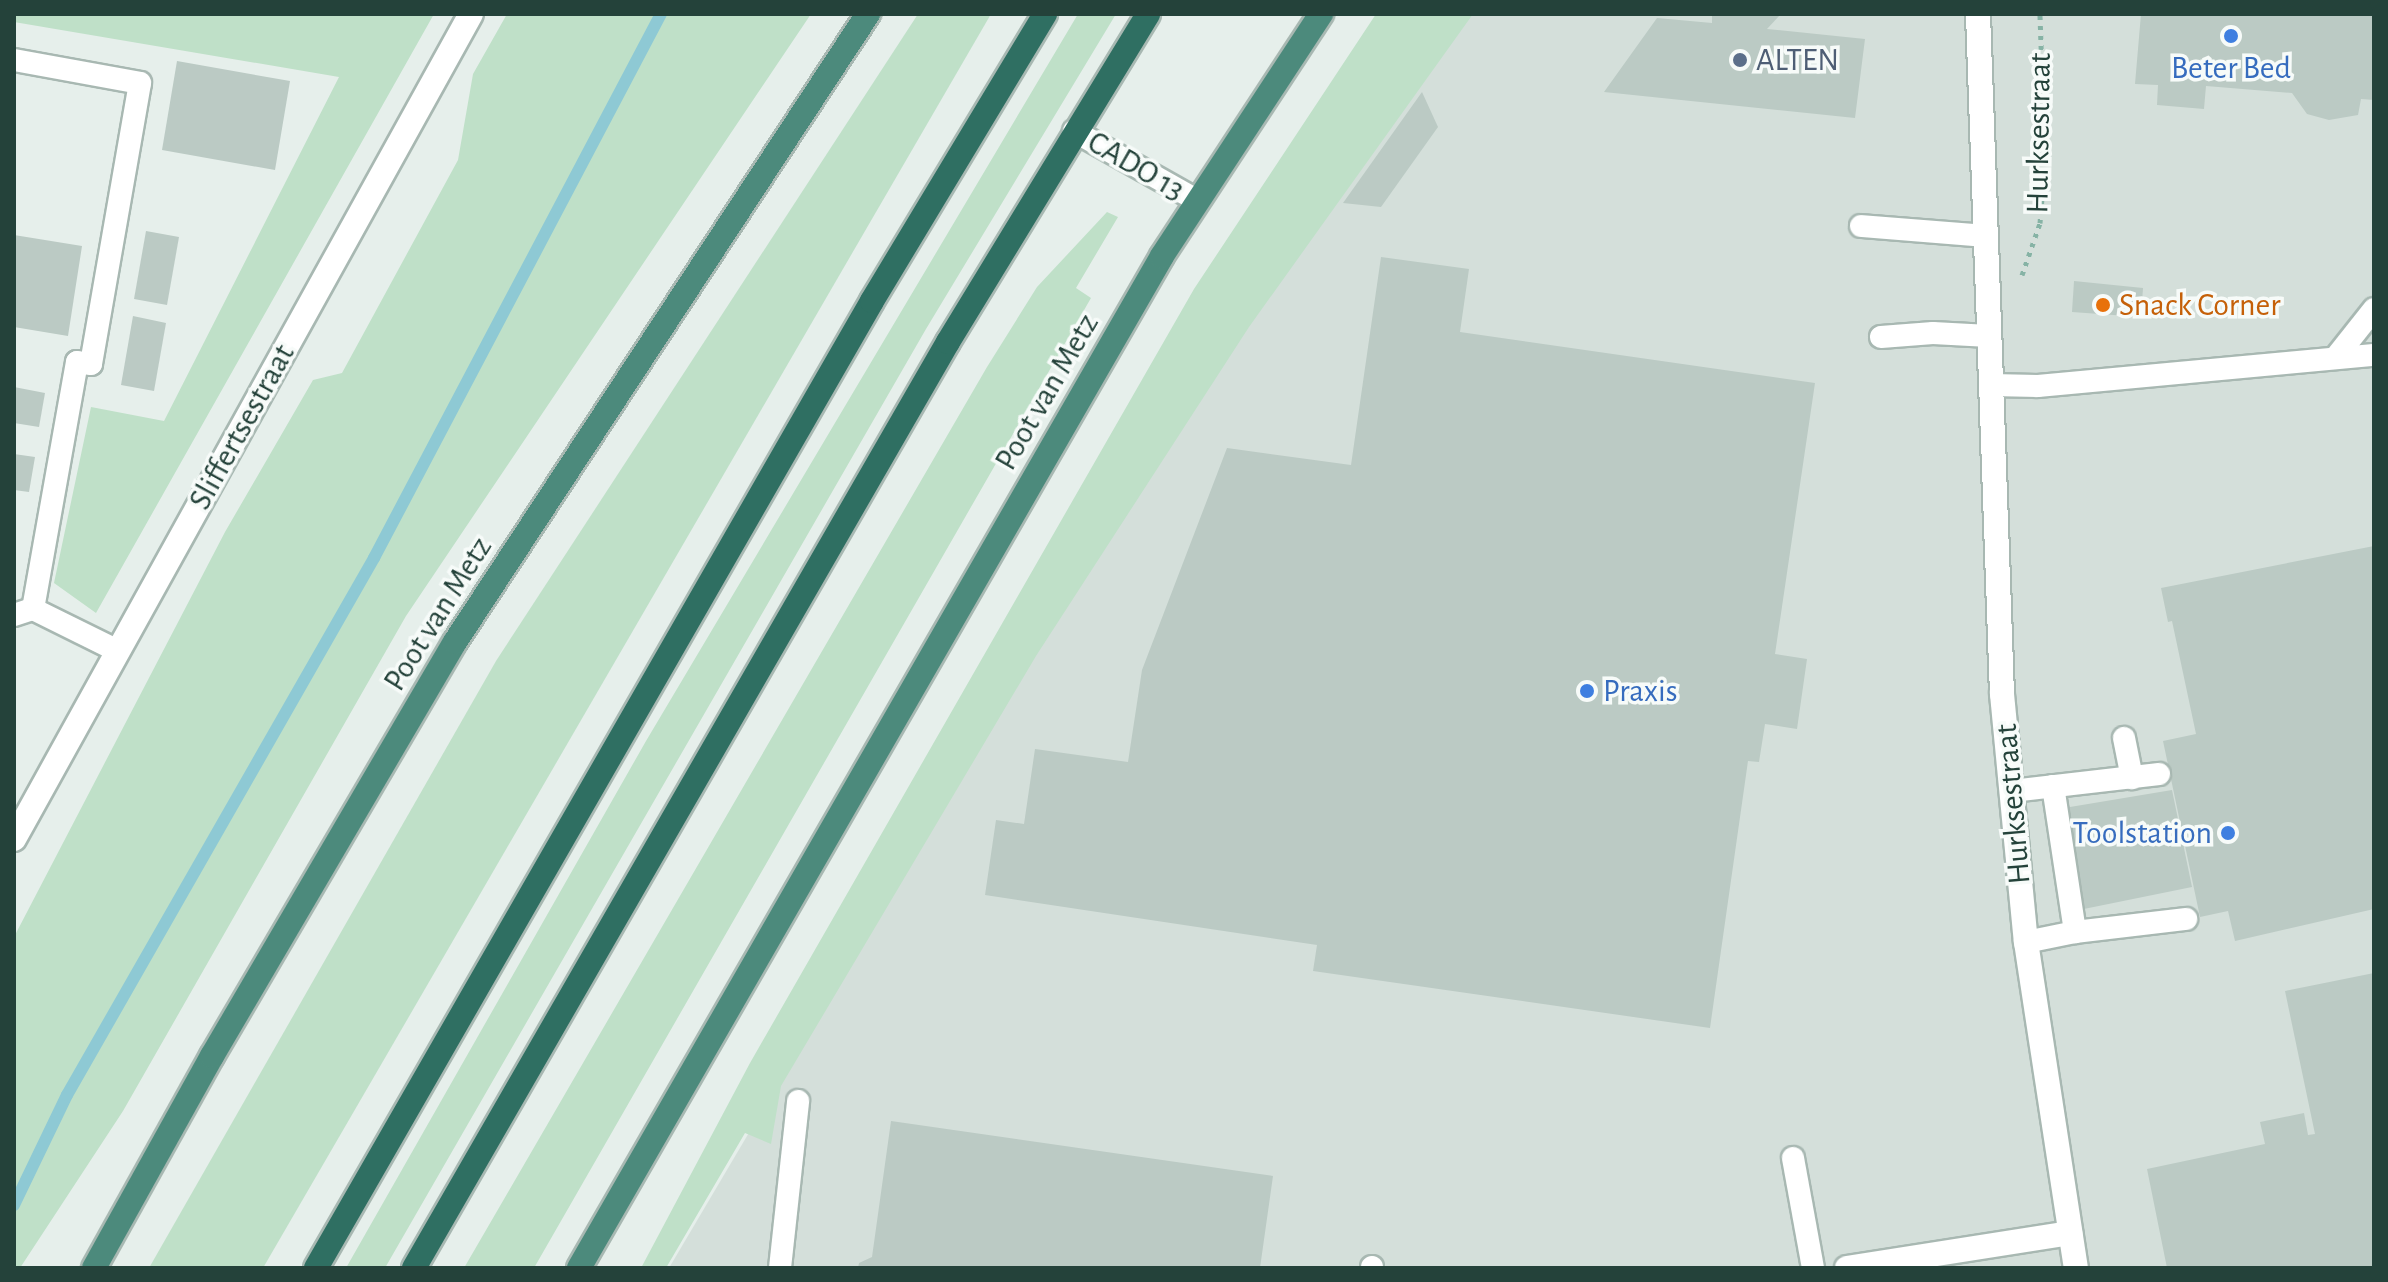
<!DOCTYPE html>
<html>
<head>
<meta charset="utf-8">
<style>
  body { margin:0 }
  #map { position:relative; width:2388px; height:1282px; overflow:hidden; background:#e6efeb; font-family:"Alegreya Sans",sans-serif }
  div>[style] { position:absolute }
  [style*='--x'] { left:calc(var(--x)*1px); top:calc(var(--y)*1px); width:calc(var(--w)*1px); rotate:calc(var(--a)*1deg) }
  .built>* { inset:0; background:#d4dfda }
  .green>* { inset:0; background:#bfe0c8 }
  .stream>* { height:12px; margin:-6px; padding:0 6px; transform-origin:6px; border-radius:6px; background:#8ec9d4 }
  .building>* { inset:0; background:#bbcac4 }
  .path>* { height:5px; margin-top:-2.5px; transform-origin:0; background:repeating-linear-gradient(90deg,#86b3a5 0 4px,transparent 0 10px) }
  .roads { filter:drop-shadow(2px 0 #a8b8b2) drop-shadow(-2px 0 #a8b8b2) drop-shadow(0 2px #a8b8b2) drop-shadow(0 -2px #a8b8b2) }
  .service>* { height:22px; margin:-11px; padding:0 11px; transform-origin:11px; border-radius:11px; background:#fff }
  .minor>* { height:24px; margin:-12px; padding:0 12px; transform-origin:12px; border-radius:12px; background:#fff }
  .tertiary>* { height:24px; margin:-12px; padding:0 12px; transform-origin:12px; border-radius:12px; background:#fff }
  .trunk>* { height:24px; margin:-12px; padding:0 12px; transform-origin:12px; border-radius:12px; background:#4c8a7c }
  .motorway>* { height:24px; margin:-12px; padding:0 12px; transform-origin:12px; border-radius:12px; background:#2f6f62 }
  .dots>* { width:22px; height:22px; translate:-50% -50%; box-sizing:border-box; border:4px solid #f7fbf9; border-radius:50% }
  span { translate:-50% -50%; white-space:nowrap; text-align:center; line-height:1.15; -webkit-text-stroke:7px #f7fbf9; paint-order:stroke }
  .service-label { font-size:32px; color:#4e5e75 }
  .left { translate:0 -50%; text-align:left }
  .shop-label { font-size:32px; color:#366cbe }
  .right { translate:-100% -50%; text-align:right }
  .street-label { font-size:32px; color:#24423a }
  .food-label { font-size:32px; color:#c56008 }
  .frame { position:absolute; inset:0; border:16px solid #24423a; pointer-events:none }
</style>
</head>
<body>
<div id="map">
  <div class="built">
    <div style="clip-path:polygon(1467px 14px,2374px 14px,2374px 1268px,669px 1268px,1033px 652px,1246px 324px)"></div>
  </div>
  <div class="green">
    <div style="clip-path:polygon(14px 14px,434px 14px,96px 613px,54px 583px,91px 407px,164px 421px,339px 77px,14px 22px)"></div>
    <div style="clip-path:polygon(507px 14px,811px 14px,406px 616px,123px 1111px,20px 1268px,14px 1268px,14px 937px,225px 532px,313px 380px,342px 373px,458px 160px,473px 74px)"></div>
    <div style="clip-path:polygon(918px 14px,991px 14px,263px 1268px,149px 1268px,496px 661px)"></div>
    <div style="clip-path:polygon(1078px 14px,1116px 14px,926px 329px,385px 1268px,346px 1268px,646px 741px)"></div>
    <div style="clip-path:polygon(1376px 14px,1473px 14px,1249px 327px,1036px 656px,781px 1086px,771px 1144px,745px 1133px,666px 1268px,641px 1268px,750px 1063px,1194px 289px)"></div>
    <div style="clip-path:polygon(1107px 212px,1118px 217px,1076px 288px,1091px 298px,534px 1268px,464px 1268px,987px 367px,1037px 287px)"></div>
  </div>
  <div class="stream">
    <div style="--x:14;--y:1205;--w:122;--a:-64.3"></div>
    <div style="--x:67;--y:1095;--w:619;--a:-60.24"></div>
    <div style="--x:374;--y:558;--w:615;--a:-62.19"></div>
  </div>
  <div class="building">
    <div style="clip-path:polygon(1712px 14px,1781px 14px,1767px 29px,1865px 39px,1855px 118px,1604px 92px,1657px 18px,1712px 23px)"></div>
    <div style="clip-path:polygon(2141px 14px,2374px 14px,2374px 100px,2361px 99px,2358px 115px,2329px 120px,2307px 114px,2292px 93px,2206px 86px,2204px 109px,2157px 105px,2158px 85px,2135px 84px)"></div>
    <div style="clip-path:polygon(177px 61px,290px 81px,275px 170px,162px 150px)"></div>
    <div style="clip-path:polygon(1422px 92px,1438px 127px,1381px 207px,1343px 203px)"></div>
    <div style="clip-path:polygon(146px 231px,179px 237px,167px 305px,134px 299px)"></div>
    <div style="clip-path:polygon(14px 235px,82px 246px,68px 336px,14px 327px)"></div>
    <div style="clip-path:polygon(1381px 257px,1469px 269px,1460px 332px,1815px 383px,1775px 654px,1807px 659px,1797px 729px,1765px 724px,1759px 762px,1748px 761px,1710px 1028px,1313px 971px,1317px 945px,985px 895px,996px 820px,1024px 824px,1035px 749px,1128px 762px,1142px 670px,1227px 448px,1351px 465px)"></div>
    <div style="clip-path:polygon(2074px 281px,2143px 288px,2141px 317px,2072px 312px)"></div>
    <div style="clip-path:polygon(133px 316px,166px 323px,154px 391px,121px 385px)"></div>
    <div style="clip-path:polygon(14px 387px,45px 393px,39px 427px,14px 423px)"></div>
    <div style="clip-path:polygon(14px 454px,35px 457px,29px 492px,14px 490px)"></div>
    <div style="clip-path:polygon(2374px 546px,2374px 909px,2235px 941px,2228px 911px,2200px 917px,2163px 741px,2196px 734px,2172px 621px,2168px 622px,2161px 588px)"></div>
    <div style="clip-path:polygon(2172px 790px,2192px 887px,2074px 911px,2058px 809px)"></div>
    <div style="clip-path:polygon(2374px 973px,2374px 1268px,2167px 1268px,2147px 1169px,2265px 1144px,2260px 1122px,2304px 1113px,2308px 1135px,2315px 1134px,2285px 991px)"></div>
    <div style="clip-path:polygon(891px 1121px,1273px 1176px,1260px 1268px,858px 1268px,859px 1263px,872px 1257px)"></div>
  </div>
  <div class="path">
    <div style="--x:2022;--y:275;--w:55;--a:-70.9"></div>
    <div style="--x:2040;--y:223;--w:64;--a:-85.5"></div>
    <div style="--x:2045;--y:159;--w:145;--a:-92"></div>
  </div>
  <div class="roads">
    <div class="service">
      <div style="--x:14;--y:60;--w:128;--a:10.3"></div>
      <div style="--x:140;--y:83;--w:285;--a:99.9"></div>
      <div style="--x:91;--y:364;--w:14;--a:-172"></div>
      <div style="--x:77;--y:362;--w:251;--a:100.1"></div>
      <div style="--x:1074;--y:131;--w:142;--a:29.4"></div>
      <div style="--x:1861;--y:226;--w:124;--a:4.6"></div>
      <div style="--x:1881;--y:337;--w:52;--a:-4.4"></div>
      <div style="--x:1933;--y:333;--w:56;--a:3.1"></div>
      <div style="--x:2336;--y:357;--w:61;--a:-51.6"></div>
      <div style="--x:1991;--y:385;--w:47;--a:1.2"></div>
      <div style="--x:2038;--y:386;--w:337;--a:-5.3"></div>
      <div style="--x:14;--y:615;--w:20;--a:-18"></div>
      <div style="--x:33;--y:609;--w:95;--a:26.3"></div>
      <div style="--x:2124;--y:738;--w:41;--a:78.7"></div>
      <div style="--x:2053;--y:786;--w:148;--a:81.4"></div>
      <div style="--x:2012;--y:791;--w:148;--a:-6.6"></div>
      <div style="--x:2026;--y:942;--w:50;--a:-11.5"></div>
      <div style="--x:2075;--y:932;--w:112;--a:-6.7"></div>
      <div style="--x:1793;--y:1158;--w:112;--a:79.7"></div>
      <div style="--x:1372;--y:1267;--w:1;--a:90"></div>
      <div style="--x:780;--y:1268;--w:168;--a:-83.8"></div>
    </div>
    <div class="minor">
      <div style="--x:14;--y:839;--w:943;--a:-61.02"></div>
      <div style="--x:1847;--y:1268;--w:226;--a:-8.9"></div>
    </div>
    <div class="tertiary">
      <div style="--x:1978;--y:14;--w:680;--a:87.98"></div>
      <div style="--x:2002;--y:694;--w:249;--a:84.5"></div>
      <div style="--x:2026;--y:942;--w:330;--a:81.3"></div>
    </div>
    <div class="trunk">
      <div style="--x:94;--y:1268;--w:243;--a:-60.9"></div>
      <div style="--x:212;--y:1056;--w:480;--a:-59.6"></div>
      <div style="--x:455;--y:642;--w:752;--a:-56.67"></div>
      <div style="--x:579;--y:1268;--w:1168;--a:-60.05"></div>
      <div style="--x:1162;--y:256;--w:290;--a:-56.7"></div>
    </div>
    <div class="motorway">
      <div style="--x:316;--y:1268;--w:1115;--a:-60.1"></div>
      <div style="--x:872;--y:301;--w:335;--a:-58.9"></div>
      <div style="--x:414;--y:1268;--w:1069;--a:-60.03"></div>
      <div style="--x:948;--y:342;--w:384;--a:-58.6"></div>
    </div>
  </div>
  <div class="dots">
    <div style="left:2231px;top:36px;background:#3f7fe0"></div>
    <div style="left:1740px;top:60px;background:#5c6f8a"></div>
    <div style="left:2103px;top:305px;background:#e8710a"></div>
    <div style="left:1587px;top:691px;background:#3f7fe0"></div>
    <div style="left:2228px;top:833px;background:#3f7fe0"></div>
  </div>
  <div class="service-label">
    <span class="left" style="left:1756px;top:60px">ALTEN</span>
  </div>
  <div class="shop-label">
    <span style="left:2231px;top:68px">Beter Bed</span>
    <span class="left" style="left:1603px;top:691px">Praxis</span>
    <span class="right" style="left:2212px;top:833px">Toolstation</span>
  </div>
  <div class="street-label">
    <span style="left:2039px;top:133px;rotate:-89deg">Hurksestraat</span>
    <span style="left:1136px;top:166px;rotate:30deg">CADO 13</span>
    <span style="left:1047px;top:392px;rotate:-60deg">Poot van Metz</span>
    <span style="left:242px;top:427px;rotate:-61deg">Sliffertsestraat</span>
    <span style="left:438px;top:614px;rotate:-58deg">Poot van Metz</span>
    <span style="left:2013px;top:804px;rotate:-95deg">Hurksestraat</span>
  </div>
  <div class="food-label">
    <span class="left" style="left:2119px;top:305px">Snack Corner</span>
  </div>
  <div class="frame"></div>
</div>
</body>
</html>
